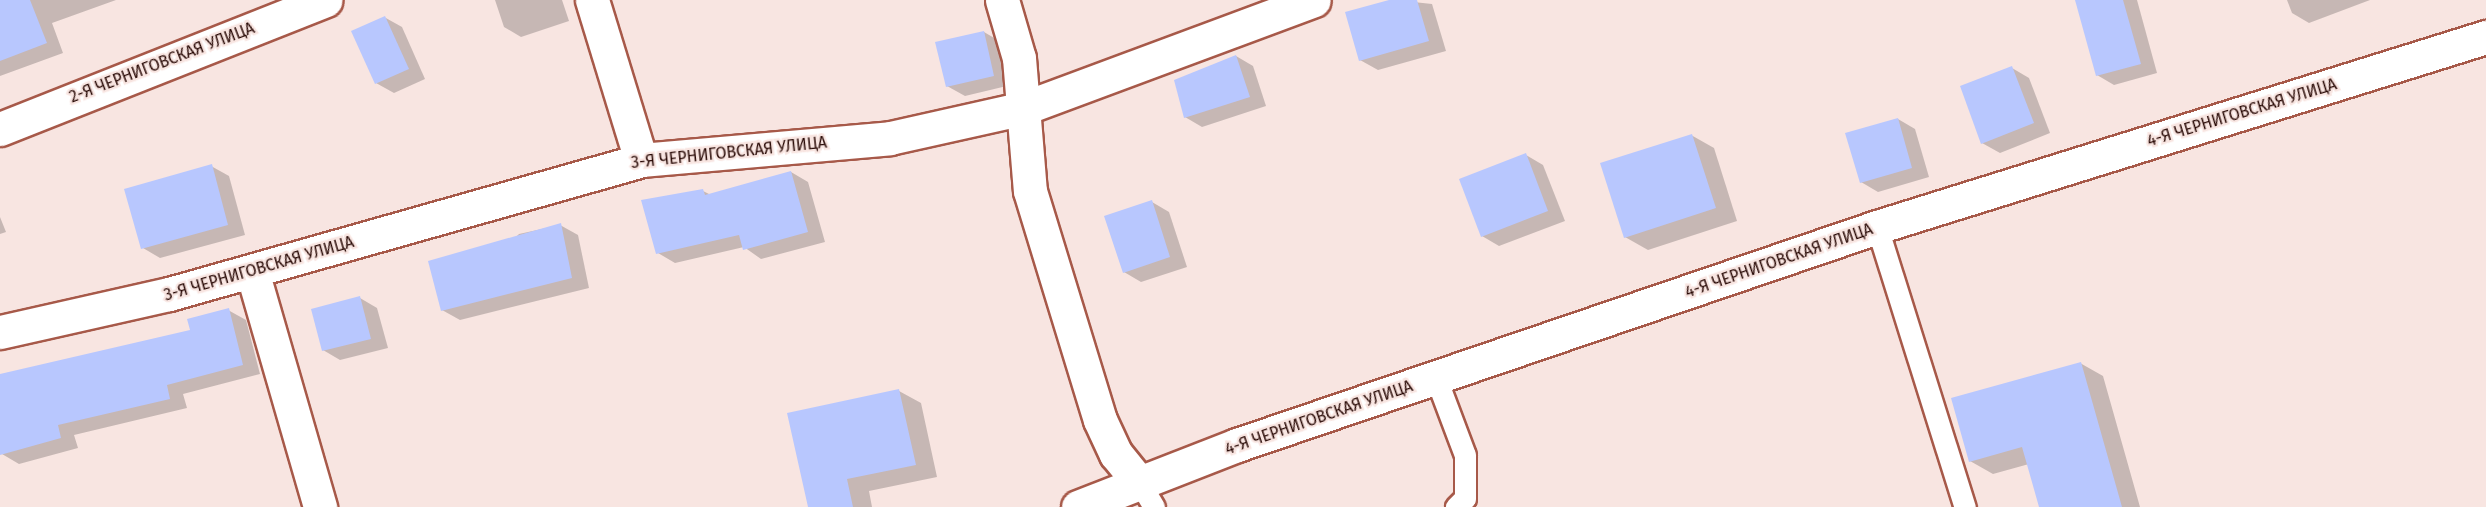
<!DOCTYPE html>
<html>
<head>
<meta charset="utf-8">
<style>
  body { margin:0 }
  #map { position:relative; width:2486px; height:507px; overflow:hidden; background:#f8e5e1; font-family:"Fira Sans",sans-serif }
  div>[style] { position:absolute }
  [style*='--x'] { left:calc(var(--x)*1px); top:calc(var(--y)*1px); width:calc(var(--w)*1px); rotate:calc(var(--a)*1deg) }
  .shadow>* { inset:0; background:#0003 }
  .building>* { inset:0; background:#b8c7fe }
  .roads { filter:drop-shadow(2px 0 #a75949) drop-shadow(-2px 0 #a75949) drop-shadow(0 2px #a75949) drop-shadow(0 -2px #a75949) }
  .lane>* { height:21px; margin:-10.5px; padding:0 10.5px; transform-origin:10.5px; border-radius:10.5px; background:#fff }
  .street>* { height:33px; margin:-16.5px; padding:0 16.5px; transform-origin:16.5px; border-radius:16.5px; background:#fff }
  span { translate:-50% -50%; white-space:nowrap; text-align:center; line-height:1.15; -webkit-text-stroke:4.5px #f8e5e1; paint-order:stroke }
  .street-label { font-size:16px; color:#270804 }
</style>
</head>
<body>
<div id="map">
  <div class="shadow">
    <div style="clip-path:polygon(0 0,116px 0,52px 23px,63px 53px,0 76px)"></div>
    <div style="clip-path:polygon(495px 0,562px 0,569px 21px,521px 37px,504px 27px)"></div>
    <div style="clip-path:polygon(1395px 0,1432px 4px,1446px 51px,1378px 70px,1360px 60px)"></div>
    <div style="clip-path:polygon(2076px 0,2137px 0,2157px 73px,2114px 85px,2097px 75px)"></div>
    <div style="clip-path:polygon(2287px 0,2370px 0,2309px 23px,2292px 13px)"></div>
    <div style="clip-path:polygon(384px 17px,402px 27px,425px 79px,394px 93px,376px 83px)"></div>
    <div style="clip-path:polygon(984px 32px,1001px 42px,1011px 85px,965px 96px,947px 86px)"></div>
    <div style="clip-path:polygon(1236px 56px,1253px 66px,1266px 106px,1202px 127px,1185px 117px)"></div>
    <div style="clip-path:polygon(2012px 68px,2029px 78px,2050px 133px,2000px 153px,1982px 143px)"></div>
    <div style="clip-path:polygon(1898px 119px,1915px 129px,1929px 177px,1878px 192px,1861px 182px)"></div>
    <div style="clip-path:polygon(1691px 135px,1714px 148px,1737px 221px,1648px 250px,1625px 237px)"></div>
    <div style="clip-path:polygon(1526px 155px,1543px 165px,1565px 221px,1499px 246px,1482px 236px)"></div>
    <div style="clip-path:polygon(211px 166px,229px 176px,245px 235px,160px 258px,143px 248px)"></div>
    <div style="clip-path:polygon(791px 172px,808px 182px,825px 242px,761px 259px,744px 247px,675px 263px,658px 253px,703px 191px,711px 195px)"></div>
    <div style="clip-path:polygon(1152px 202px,1169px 212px,1187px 267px,1141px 282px,1124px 272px)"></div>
    <div style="clip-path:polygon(0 217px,6px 232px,0 234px)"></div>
    <div style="clip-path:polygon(560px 225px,578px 235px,589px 288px,460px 320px,442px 310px,519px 234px)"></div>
    <div style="clip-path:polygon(360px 298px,377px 308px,388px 348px,340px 360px,323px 350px)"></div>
    <div style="clip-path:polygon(228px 310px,246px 320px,260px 374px,183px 394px,187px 408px,74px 435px,78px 448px,19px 464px,2px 454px,0 376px,191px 331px)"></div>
    <div style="clip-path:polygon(2080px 363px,2103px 376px,2140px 507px,2041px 507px,2029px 464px,1993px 474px,1970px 461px)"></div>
    <div style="clip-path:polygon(899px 391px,921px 403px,937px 477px,869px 491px,872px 507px,809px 507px)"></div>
  </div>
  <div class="building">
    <div style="clip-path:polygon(0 0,30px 0,47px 43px,0 61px)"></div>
    <div style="clip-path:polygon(1389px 0,1417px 0,1429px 41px,1359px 61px,1345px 12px)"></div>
    <div style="clip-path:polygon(2075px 0,2123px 0,2141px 64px,2096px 76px)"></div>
    <div style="clip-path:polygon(385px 16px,409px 69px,375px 84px,351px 31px)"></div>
    <div style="clip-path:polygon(984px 31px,994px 76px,946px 87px,935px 42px)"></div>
    <div style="clip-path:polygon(1236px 55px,1250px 97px,1184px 118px,1174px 80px)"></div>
    <div style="clip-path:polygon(2012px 66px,2034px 123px,1981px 144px,1960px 86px)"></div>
    <div style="clip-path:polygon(1898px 118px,1912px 168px,1860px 183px,1845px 133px)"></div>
    <div style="clip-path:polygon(1692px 134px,1716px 208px,1624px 238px,1600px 163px)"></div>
    <div style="clip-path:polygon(1526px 153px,1548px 211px,1481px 237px,1459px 179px)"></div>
    <div style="clip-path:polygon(212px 164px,228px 225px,141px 249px,124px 189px)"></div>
    <div style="clip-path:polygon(791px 171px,808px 232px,743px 250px,739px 235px,656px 254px,641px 200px,703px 189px,705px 195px)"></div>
    <div style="clip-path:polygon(1152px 200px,1170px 257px,1123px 273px,1104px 216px)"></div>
    <div style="clip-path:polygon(561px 223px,572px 278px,441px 311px,428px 261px)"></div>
    <div style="clip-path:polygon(360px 296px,371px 339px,322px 351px,311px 309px)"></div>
    <div style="clip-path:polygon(229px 308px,243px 365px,167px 385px,170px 399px,58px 425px,61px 438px,0 455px,0 374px,190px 330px,187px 319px)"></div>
    <div style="clip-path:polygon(2081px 362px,2122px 507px,2039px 507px,2022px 447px,1969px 462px,1951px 398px)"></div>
    <div style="clip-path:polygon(899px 389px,916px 465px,847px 479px,853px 507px,808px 507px,787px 413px)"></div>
  </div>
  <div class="roads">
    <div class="lane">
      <div style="--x:1877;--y:227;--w:294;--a:72.6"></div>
      <div style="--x:1436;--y:378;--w:82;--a:69.4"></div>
      <div style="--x:1465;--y:455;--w:43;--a:90"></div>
      <div style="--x:1465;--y:498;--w:13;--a:135"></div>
      <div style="--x:1139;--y:482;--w:29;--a:59"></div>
    </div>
    <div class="street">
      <div style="--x:592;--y:0;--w:167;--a:73"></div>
      <div style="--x:1002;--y:0;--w:60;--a:73.7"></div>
      <div style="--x:1019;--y:58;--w:133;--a:85.3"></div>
      <div style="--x:1030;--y:191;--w:239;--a:73"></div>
      <div style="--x:1100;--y:420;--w:38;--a:65"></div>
      <div style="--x:1116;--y:454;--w:36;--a:51"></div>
      <div style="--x:0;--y:129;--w:350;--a:-21.6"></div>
      <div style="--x:252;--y:271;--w:246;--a:73.9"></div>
      <div style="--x:0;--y:332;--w:173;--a:-12.7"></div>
      <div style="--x:169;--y:294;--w:491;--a:-15.8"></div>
      <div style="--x:641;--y:160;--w:250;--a:-5"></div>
      <div style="--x:890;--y:138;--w:137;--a:-12.6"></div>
      <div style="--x:1024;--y:108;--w:309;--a:-20.4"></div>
      <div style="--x:1078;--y:507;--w:171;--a:-21.3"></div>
      <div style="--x:1237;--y:445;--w:676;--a:-18.81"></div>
      <div style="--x:1877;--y:227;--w:638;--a:-17.33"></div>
    </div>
  </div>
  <div class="street-label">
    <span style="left:162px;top:63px;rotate:-21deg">2-Я ЧЕРНИГОВСКАЯ УЛИЦА</span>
    <span style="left:2242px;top:113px;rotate:-17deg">4-Я ЧЕРНИГОВСКАЯ УЛИЦА</span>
    <span style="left:729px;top:153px;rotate:-6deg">3-Я ЧЕРНИГОВСКАЯ УЛИЦА</span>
    <span style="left:1779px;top:261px;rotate:-19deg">4-Я ЧЕРНИГОВСКАЯ УЛИЦА</span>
    <span style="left:259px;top:269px;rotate:-16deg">3-Я ЧЕРНИГОВСКАЯ УЛИЦА</span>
    <span style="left:1319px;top:418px;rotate:-19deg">4-Я ЧЕРНИГОВСКАЯ УЛИЦА</span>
  </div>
</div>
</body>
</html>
